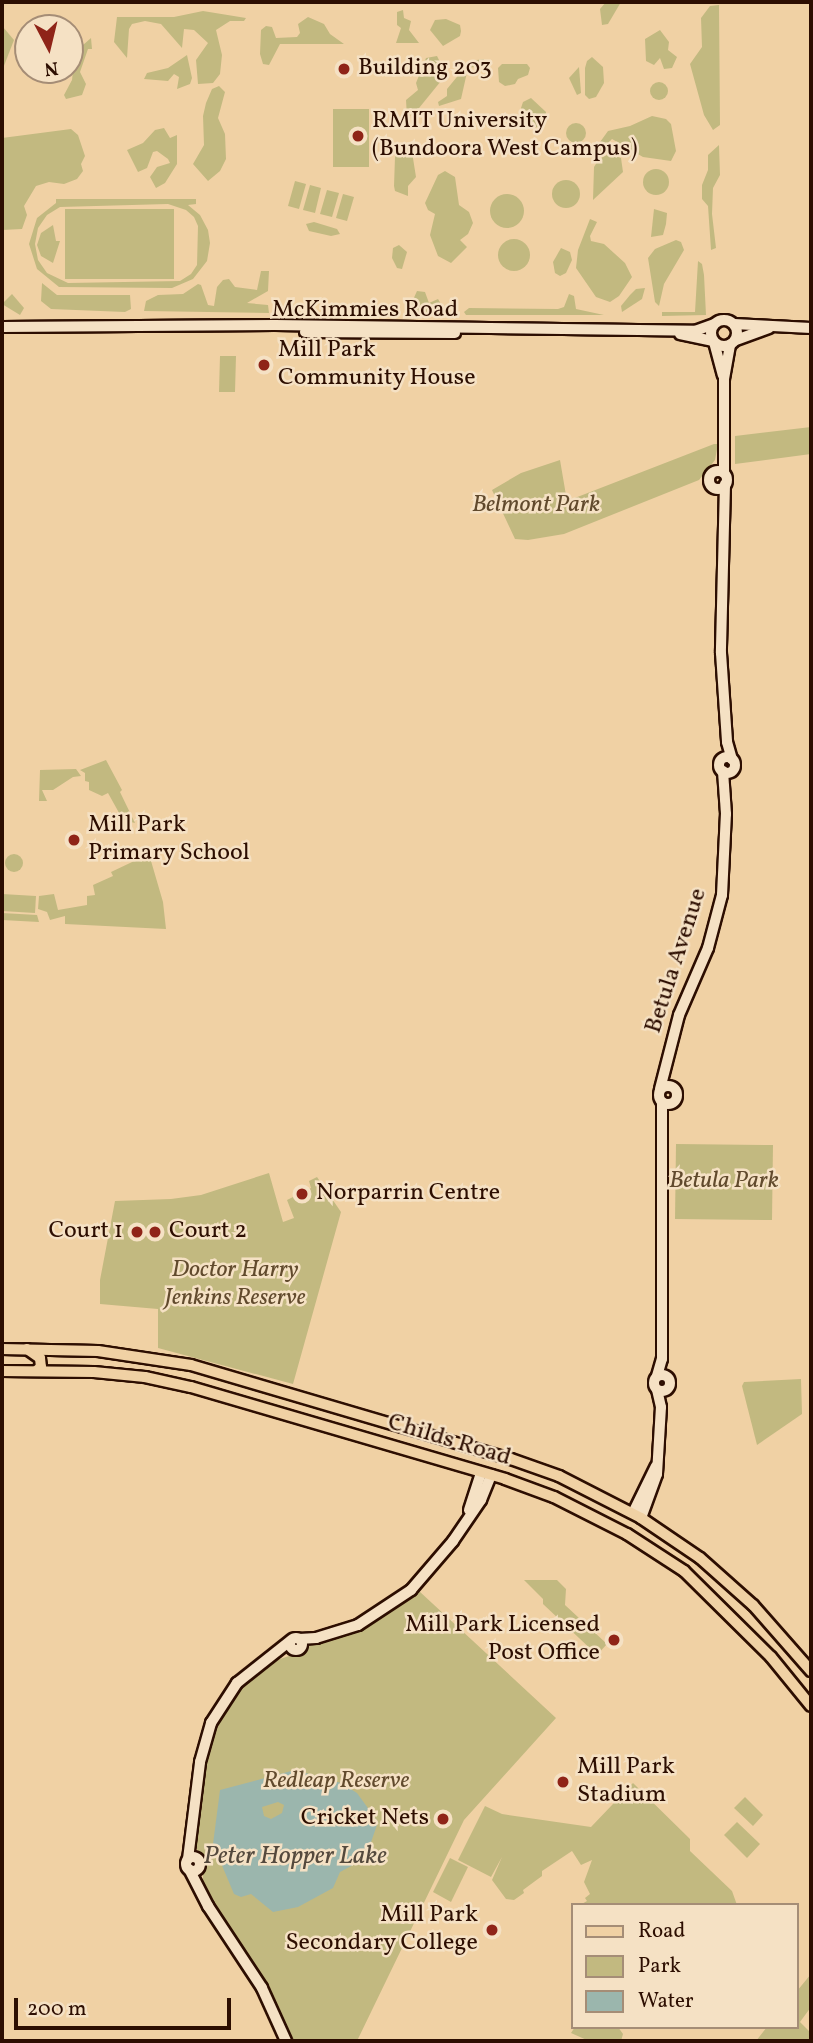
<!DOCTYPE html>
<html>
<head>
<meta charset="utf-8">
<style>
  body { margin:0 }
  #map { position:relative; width:813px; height:2043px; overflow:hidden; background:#f0d1a4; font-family:Vollkorn,serif }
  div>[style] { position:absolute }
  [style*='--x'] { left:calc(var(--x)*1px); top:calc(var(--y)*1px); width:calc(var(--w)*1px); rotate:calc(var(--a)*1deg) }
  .green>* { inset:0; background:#c2b980 }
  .round { border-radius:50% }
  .water>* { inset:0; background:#9bb6ad }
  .roads { filter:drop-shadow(2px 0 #2d0e01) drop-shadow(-2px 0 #2d0e01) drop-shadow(0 2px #2d0e01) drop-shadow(0 -2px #2d0e01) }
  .secondary>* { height:10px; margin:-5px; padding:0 5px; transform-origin:5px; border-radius:5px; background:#f5e1c4 }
  .secondary>.ring { margin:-5px; padding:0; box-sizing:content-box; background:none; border:10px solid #f5e1c4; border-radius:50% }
  .primary>* { height:10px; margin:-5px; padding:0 5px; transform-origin:5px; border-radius:5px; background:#f0d1a4 }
  .dots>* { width:19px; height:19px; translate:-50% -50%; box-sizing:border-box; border:4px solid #f5e1c4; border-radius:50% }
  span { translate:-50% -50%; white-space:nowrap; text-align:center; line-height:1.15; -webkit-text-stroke:5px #f5e1c4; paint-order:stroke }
  .poi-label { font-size:24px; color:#2d0e01 }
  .left { translate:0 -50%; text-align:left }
  .right { translate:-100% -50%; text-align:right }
  .street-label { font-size:24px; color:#2d0e01 }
  .park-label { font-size:24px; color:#614a2d; font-style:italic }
  .water-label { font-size:26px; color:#54493d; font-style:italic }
  .frame { position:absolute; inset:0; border:4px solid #2d0e01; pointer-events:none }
  .legend { position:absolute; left:571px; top:1903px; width:228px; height:126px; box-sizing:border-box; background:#f5e1c4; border:2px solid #a58d76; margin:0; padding:9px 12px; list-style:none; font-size:21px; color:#2d0e01 }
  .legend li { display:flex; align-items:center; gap:14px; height:35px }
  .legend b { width:35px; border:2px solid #a58d76 }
  .north { position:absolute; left:14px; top:14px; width:70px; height:70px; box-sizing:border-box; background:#f5e1c4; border:2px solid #a58d76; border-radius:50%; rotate:173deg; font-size:19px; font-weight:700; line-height:28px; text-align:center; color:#2d0e01 }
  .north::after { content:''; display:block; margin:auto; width:24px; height:32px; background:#8f2418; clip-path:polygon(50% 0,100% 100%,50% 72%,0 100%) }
  .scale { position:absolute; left:14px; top:1998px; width:217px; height:32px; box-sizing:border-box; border:4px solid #2d0e01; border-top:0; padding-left:9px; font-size:21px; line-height:24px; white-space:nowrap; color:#2d0e01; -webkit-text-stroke:5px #f5e1c4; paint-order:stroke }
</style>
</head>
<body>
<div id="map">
  <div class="green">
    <div style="clip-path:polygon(606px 2px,621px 2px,608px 24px,602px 25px,600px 9px)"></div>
    <div style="clip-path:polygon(719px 5px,720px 125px,713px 130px,704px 115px,690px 64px,702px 47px,701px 18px,710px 6px)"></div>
    <div style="clip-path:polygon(403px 10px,404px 18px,411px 21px,409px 30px,419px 43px,396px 43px,401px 28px,397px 25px,397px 12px)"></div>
    <div style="clip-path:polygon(203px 11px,246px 18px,244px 21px,230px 21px,216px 30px,222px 55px,220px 74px,213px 83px,198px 84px,196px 60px,208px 43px,194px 30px,184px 29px,182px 48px,161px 24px,145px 21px,132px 24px,129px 29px,127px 58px,114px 42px,117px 17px,174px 17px)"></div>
    <div style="clip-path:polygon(308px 17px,324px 24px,330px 34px,344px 44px,280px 44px,269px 65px,263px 64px,260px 54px,261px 30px,266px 26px,272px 27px,276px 38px,297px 37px,300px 33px,298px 24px)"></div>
    <div style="clip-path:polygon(446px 19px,460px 25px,461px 31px,460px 36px,443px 46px,430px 30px,435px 20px)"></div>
    <div style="clip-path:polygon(3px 27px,14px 40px,2px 71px,2px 27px)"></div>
    <div style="clip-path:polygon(660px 30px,669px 42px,668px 50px,677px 57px,672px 68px,664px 69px,660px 58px,654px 65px,646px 61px,645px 39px)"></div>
    <div style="clip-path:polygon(91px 38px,92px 49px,88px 49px,80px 72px,86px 84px,82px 95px,66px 99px,64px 95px,72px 80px,75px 52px)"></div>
    <div style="clip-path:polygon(187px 55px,192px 78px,190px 84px,177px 89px,179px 77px,174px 74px,168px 81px,144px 79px,147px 73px,168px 68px)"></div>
    <div style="clip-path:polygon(437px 56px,445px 72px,441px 81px,415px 113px,407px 117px,406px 100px,418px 90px,416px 83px,426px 58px)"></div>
    <div style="clip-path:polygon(592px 57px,603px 67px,604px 83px,596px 97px,589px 99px,585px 95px,585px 68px,587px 61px)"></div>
    <div style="clip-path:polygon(484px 59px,482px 66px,468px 68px,461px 99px,439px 106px,438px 102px,447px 96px,447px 89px,470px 61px)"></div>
    <div style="clip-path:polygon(502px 64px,527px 64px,530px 68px,528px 75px,518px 79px,515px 84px,505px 86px,499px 82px,498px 68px)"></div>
    <div style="clip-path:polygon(579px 67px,581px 93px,577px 95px,569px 78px)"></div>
    <div class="round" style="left:650px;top:82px;width:18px;height:18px"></div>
    <div style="clip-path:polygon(219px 86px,225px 92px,218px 118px,225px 134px,226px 159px,220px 171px,208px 181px,193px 164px,204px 145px,203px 116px,206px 103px,212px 89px)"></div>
    <div style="clip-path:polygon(531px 98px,546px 112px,544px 126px,531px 128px,526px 122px,521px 108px,523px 102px)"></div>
    <div style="clip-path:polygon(333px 109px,369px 109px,369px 167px,333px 167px)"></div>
    <div style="clip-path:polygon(652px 116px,666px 119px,671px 124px,676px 151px,671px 161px,643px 157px,612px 139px,595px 157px,590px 156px,608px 131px,630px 126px)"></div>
    <div class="round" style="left:566px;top:123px;width:20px;height:20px"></div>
    <div style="clip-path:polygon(164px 128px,170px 138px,177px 135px,177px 164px,165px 183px,156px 188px,150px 177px,157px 167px,170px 163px,168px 159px,157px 151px,153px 152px,147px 168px,138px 172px,127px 150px,143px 143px,155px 130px)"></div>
    <div style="clip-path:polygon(71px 129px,78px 135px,85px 156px,81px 164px,83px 171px,77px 179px,64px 184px,49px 182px,36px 186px,24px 206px,27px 215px,22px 229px,2px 230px,2px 138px)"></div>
    <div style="clip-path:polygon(719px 145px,720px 175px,713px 188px,712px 214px,716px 248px,711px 250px,708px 206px,702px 199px,702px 185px,708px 170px,708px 155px)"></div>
    <div style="clip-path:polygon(405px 146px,412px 152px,416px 177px,408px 186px,408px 196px,395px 191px,394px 186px,395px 157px,399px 148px)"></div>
    <div style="clip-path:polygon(609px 154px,621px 158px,623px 172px,593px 200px,594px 167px,599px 159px)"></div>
    <div class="round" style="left:643px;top:169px;width:26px;height:26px"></div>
    <div style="clip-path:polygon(445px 171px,455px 177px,459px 205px,469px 212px,473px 223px,468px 234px,460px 240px,467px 247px,451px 263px,438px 256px,430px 235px,435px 214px,428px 210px,425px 203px,438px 175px)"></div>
    <div class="round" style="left:552px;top:180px;width:28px;height:28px"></div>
    <div style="clip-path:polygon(295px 181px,306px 184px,299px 209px,288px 206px)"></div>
    <div style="clip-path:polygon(310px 185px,321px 188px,315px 213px,303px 210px)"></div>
    <div style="clip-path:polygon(327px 190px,339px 193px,332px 217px,320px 214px)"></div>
    <div class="round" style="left:490px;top:194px;width:34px;height:34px"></div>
    <div style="clip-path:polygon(343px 194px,354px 197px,347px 221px,336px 218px)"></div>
    <div style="clip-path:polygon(evenodd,56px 199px,196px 199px,196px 204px,188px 205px,200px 215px,208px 230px,210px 243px,207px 261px,193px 279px,172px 288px,59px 287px,37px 269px,29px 244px,37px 218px,56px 203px,56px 199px,168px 204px,186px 210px,194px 217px,198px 226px,197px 265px,191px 274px,180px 281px,68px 283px,47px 273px,38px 260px,35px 244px,38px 228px,47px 215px,60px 207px,168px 204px)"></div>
    <div style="clip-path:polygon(65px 209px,174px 209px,174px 279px,65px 279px)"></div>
    <div style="clip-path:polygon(654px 209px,667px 213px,666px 224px,663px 235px,651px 237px)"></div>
    <div style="clip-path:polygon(590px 219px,597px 222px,590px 236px,591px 241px,604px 244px,625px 263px,632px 277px,619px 296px,610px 302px,596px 297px,576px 268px,578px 250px)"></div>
    <div style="clip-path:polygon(314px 222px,337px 229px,340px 234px,331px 236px,309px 231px,306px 224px)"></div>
    <div style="clip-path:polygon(53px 225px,56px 241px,60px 241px,53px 263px,41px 256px,37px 245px,41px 233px)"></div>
    <div class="round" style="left:498px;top:239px;width:32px;height:32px"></div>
    <div style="clip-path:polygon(676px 240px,681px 242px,684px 250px,664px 284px,659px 306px,655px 302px,648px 258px,655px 249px)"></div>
    <div style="clip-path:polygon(399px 245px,407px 252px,402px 269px,397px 268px,392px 258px,393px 248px)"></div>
    <div style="clip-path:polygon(561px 248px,570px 252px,572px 260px,566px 273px,560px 276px,555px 273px,553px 262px)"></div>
    <div style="clip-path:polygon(698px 261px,702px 264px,704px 275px,706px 315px,662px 316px,662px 312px,695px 312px)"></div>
    <div style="clip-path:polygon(261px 271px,269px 271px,268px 291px,247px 303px,268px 305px,269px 313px,144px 311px,146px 301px,158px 295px,183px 294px,198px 284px,201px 285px,208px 305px,214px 306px,217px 287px,223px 280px,229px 279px,235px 287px,257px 290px)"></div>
    <div style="clip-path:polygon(42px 283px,57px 295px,130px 295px,131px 309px,125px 312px,51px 309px,41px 301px)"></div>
    <div style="clip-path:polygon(645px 288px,642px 299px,622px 312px,621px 306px,630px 295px,636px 289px)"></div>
    <div style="clip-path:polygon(417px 291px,425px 292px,429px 303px,438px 299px,441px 304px,436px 314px,407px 313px)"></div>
    <div style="clip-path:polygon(12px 294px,24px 308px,20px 315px,2px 304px)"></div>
    <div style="clip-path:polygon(569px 294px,574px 296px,576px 309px,604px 315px,466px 315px,464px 312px,469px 308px,558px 309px,564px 307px)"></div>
    <div style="clip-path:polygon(220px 356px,236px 356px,235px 392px,219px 392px)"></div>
    <div style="clip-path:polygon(811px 427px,811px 454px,735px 464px,735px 436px)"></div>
    <div style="clip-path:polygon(714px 444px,718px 444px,715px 460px,699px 480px,564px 534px,528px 540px,515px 539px,492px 490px,521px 473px,560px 460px,567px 501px)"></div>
    <div style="clip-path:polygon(106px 760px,122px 790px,120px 792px,135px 823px,123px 820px,108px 793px,102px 796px,89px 790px,89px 782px,85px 781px,85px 773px,80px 770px)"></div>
    <div style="clip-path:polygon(76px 769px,81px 776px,73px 777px,53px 790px,42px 790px,47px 801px,39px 801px,40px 770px)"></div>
    <div style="clip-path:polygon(149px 854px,163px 902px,166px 929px,65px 924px,65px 916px,50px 920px,47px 912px,38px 909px,39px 896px,54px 894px,58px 910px,87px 905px,87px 896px,95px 895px,93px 885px,113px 876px,111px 872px)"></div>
    <div class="round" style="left:5px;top:854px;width:18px;height:18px"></div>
    <div style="clip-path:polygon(2px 894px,36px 896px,35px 913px,2px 911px)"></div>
    <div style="clip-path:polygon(2px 913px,37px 915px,39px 922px,2px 920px)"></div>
    <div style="clip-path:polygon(676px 1144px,773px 1145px,772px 1220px,675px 1219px)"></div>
    <div style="clip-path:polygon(269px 1173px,283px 1222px,294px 1218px,287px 1200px,311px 1188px,309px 1181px,317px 1177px,341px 1212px,293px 1384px,158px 1348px,158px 1309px,100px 1304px,100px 1280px,115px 1201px,171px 1199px,201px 1195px)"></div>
    <div style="clip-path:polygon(801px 1379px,802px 1414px,757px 1445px,742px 1386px,744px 1382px)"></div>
    <div style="clip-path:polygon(524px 1580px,557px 1580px,566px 1589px,565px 1605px,607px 1644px,597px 1655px,543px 1604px,543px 1599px)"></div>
    <div style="clip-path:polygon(419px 1591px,556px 1718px,464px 1820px,357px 2041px,290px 2041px,268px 1988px,211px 1901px,203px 1883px,203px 1861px,195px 1845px,211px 1737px,231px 1698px,271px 1662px,298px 1653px,309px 1644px,334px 1640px,367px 1627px)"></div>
    <div style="clip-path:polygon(633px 1783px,690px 1839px,690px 1851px,732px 1891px,737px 1905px,580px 1905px,587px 1901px,585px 1898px,590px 1894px,584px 1882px,592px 1860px,581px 1865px,572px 1851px,542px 1871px,542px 1876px,523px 1890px,524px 1893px,514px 1900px,506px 1899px,492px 1880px,502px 1857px,491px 1877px,458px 1860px,485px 1806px,502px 1814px,591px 1827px)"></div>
    <div style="clip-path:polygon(745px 1797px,763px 1815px,753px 1826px,734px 1808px)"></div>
    <div style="clip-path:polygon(737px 1822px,760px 1844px,747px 1858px,724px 1835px)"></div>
    <div style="clip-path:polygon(450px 1858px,468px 1867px,451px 1902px,433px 1892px)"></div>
    <div style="clip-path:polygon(811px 1974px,811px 2007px,800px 2022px,811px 2033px,811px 2041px,756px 2041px,767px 2027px,797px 2027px,797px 1991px)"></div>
    <div style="clip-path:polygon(575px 2027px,618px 2027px,623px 2034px,621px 2041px,589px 2041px,571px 2033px)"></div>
  </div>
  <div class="water">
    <div style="clip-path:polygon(evenodd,295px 1770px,341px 1783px,357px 1793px,378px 1822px,368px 1851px,357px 1863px,340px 1872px,333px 1888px,298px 1907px,273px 1912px,251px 1894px,241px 1897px,234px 1894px,213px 1844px,220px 1790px,295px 1770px,278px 1802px,284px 1805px,282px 1813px,271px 1819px,264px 1816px,262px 1807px,278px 1802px)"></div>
  </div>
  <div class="roads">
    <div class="secondary">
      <div class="ring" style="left:711px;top:320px;width:16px;height:16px"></div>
      <div style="--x:734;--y:324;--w:77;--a:3"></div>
      <div style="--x:2;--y:327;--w:273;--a:-0.4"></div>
      <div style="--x:275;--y:325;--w:420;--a:0.8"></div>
      <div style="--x:695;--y:331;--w:20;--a:-20"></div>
      <div style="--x:305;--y:332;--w:150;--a:0.4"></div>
      <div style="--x:680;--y:334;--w:34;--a:12"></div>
      <div style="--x:736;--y:340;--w:35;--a:-20"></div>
      <div style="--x:714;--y:342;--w:34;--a:75"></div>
      <div class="ring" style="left:709px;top:471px;width:8px;height:8px"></div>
      <div style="--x:724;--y:473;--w:94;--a:-90"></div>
      <div style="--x:724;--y:379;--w:35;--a:-80"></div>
      <div style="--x:725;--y:484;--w:169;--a:91.4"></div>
      <div style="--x:721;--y:653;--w:89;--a:86.1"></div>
      <div style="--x:727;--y:742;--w:18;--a:74"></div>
      <div class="ring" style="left:719px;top:757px;width:6px;height:6px"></div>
      <div class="ring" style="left:659px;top:1086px;width:8px;height:8px"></div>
      <div style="--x:660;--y:1089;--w:76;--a:-75.6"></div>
      <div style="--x:679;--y:1015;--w:73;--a:-66.6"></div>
      <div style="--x:708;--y:948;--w:55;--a:-75.2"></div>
      <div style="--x:722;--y:895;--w:81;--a:-87.2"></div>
      <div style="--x:726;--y:814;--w:43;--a:-94"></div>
      <div class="ring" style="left:654px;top:1375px;width:6px;height:6px"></div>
      <div style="--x:657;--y:1376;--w:18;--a:-74"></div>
      <div style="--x:662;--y:1359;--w:257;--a:-90"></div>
      <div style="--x:469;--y:1510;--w:39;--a:-72"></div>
      <div style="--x:633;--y:1513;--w:52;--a:-63.9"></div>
      <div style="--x:641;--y:1518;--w:47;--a:-70"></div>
      <div style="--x:657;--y:1474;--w:67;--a:-86.6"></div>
      <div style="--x:661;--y:1407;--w:17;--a:-103"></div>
      <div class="ring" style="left:290px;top:1638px;width:2px;height:2px"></div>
      <div style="--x:299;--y:1639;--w:17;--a:-3"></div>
      <div style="--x:316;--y:1638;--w:44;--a:-17.2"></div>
      <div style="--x:358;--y:1625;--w:64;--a:-33.4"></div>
      <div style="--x:411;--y:1590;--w:65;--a:-49.4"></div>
      <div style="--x:453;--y:1541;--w:50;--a:-55.7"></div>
      <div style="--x:481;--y:1500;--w:27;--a:-68"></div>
      <div class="ring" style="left:186px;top:1857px;width:4px;height:4px"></div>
      <div style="--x:188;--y:1859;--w:98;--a:-82.9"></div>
      <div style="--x:200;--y:1762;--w:41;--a:-74.2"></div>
      <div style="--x:211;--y:1723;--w:48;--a:-57"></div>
      <div style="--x:237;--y:1683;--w:68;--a:-38.4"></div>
      <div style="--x:189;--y:1869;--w:42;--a:62.8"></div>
      <div style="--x:208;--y:1906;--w:98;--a:56.6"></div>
      <div style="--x:262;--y:1988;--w:58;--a:65.6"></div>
    </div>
    <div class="primary">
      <div style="--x:2;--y:1349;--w:96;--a:1.2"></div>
      <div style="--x:98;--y:1351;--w:94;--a:8.6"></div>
      <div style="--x:191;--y:1365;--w:334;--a:16.4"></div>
      <div style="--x:511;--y:1459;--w:51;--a:19.5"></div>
      <div style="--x:559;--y:1476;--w:92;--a:27.1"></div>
      <div style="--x:641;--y:1518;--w:71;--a:34.1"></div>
      <div style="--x:700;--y:1558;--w:71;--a:41.6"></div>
      <div style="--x:753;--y:1605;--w:88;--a:48.7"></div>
      <div style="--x:27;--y:1349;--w:16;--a:35"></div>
      <div style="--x:40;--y:1358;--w:9;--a:84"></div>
      <div style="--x:41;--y:1367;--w:6;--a:141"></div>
      <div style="--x:2;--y:1371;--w:92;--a:0.6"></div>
      <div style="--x:94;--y:1372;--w:51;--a:5.6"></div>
      <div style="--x:145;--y:1377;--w:47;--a:12.3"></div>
      <div style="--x:191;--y:1387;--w:327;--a:16.3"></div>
      <div style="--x:505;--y:1479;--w:52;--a:20.2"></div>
      <div style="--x:554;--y:1497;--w:82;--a:26.9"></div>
      <div style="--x:627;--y:1534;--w:68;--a:33"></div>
      <div style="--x:684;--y:1571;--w:122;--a:44.7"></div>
      <div style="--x:771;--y:1657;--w:63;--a:50.8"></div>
    </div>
  </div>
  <div class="dots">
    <div style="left:344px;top:69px;background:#8f2418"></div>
    <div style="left:358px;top:136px;background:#8f2418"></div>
    <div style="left:264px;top:365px;background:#8f2418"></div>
    <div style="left:74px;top:840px;background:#8f2418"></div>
    <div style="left:302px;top:1194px;background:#8f2418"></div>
    <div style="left:137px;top:1232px;background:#8f2418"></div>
    <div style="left:155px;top:1232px;background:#8f2418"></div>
    <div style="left:614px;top:1640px;background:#8f2418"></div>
    <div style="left:563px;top:1782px;background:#8f2418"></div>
    <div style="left:443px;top:1819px;background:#8f2418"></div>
    <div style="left:492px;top:1930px;background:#8f2418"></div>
  </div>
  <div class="poi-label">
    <span class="left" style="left:358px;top:69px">Building 203</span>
    <span class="left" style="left:372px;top:136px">RMIT University<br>(Bundoora West Campus)</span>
    <span class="left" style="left:278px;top:365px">Mill Park<br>Community House</span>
    <span class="left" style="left:88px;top:840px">Mill Park<br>Primary School</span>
    <span class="left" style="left:316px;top:1194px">Norparrin Centre</span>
    <span class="right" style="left:123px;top:1232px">Court 1</span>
    <span class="left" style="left:169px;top:1232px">Court 2</span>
    <span class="right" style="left:600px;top:1640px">Mill Park Licensed<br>Post Office</span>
    <span class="left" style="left:577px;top:1782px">Mill Park<br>Stadium</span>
    <span class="right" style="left:429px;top:1819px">Cricket Nets</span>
    <span class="right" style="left:478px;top:1930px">Mill Park<br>Secondary College</span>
  </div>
  <div class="street-label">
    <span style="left:365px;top:311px">McKimmies Road</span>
    <span style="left:677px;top:961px;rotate:-72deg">Betula Avenue</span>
    <span style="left:449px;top:1441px;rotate:17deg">Childs Road</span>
  </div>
  <div class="park-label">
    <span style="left:536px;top:506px">Belmont Park</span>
    <span style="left:724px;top:1182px">Betula Park</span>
    <span style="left:235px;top:1285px">Doctor Harry<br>Jenkins Reserve</span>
    <span style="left:336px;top:1782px">Redleap Reserve</span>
  </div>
  <div class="water-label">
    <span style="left:295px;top:1857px">Peter Hopper Lake</span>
  </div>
  <div class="frame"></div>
  <ul class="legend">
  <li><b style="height:9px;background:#f0d1a4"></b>Road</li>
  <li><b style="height:19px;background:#c2b980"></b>Park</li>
  <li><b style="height:19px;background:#9bb6ad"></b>Water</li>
  </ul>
  <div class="north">N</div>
  <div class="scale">200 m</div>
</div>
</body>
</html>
